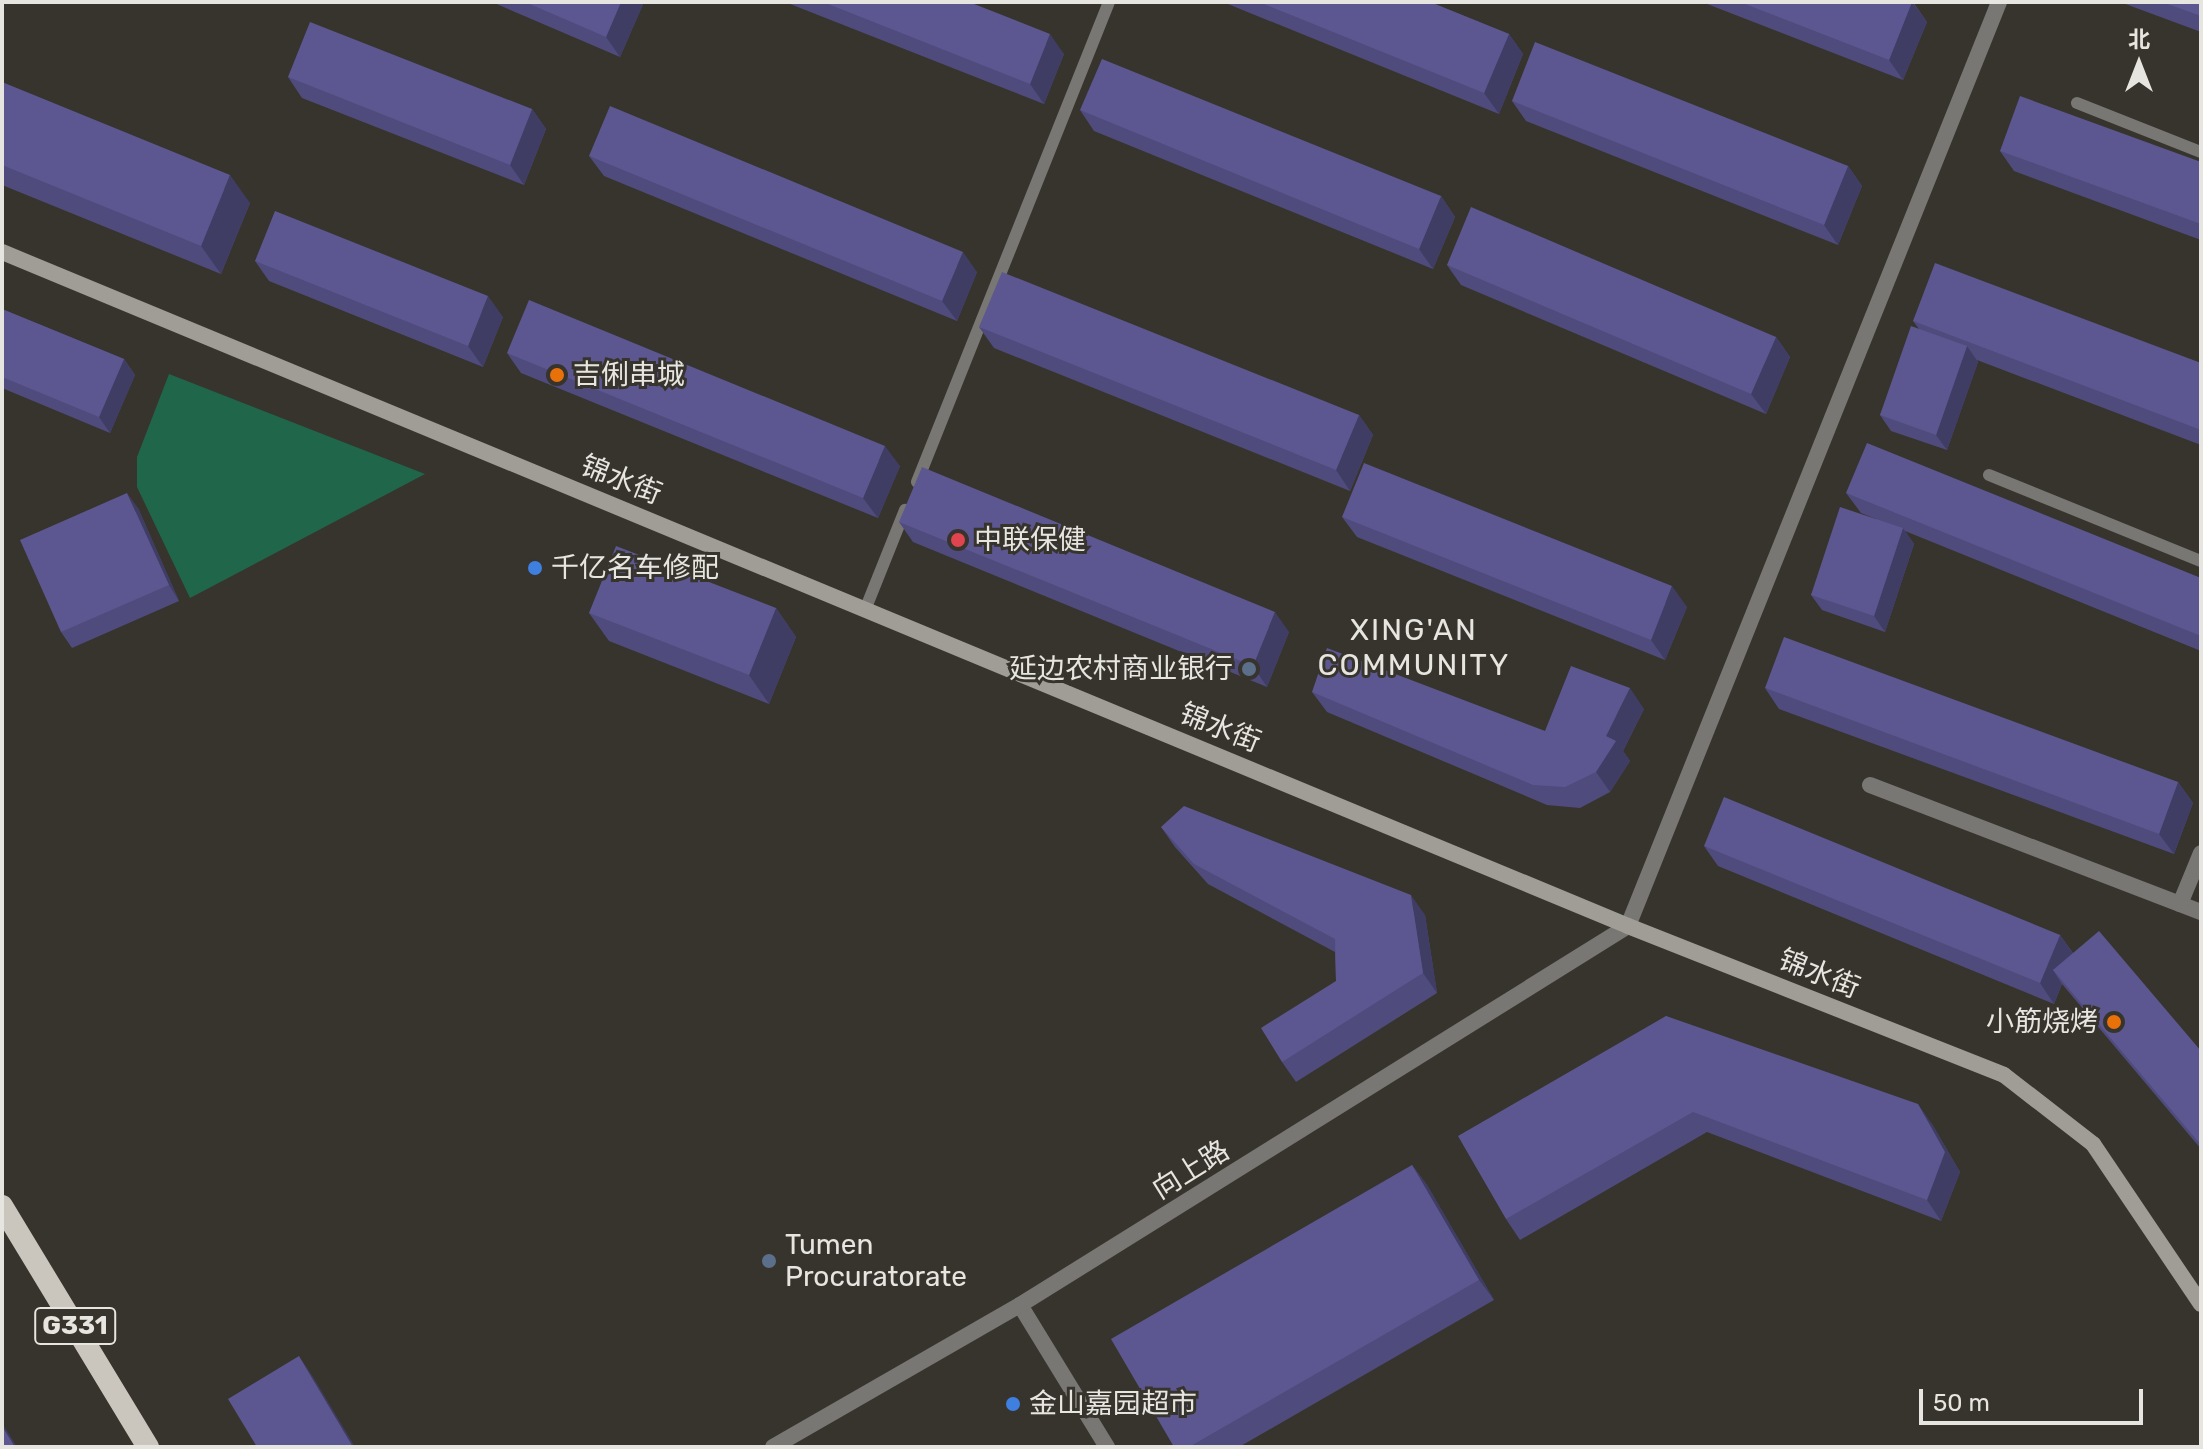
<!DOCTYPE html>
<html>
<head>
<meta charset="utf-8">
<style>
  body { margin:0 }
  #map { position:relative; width:2203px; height:1449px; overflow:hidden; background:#37342d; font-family:Rubik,"Noto Sans SC",sans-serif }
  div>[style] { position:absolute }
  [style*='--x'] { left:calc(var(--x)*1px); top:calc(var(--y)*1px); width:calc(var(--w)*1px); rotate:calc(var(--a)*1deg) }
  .green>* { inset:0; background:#20664a }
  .service>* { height:12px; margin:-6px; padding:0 6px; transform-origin:6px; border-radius:6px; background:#797773 }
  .minor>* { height:16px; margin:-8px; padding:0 8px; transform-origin:8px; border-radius:8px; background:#797773 }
  .tertiary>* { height:16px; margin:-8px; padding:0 8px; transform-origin:8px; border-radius:8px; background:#797773 }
  .secondary>* { height:16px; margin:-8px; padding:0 8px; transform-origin:8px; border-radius:8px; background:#a09c96 }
  .trunk>* { height:22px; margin:-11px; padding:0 11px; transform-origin:11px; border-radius:11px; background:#cac5bd }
  .wall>* { inset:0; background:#4f4b7c }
  .shaded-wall>* { inset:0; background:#403d65 }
  .building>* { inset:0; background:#5c5790 }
  .dots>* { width:22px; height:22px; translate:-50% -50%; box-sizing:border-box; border:4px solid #37342d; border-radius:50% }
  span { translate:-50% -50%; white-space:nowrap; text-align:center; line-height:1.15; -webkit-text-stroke:6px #37342d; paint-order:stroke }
  .shield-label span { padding:2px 6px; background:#37342d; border:2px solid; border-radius:6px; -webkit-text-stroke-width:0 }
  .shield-label { font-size:26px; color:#e7e5e0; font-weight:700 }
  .poi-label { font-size:28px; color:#e7e5e0 }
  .left { translate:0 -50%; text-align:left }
  .right { translate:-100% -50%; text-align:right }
  .street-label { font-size:28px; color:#e7e5e0 }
  .neighbourhood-label { font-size:30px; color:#e7e5e0; letter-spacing:2px }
  .frame { position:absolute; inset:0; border:4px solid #e7e5e0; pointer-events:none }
  .north { position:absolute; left:2099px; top:24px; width:80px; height:80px; -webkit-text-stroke:6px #37342d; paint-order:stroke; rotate:0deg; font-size:22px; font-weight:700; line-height:32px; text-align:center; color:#e7e5e0 }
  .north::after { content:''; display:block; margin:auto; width:28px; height:36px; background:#e7e5e0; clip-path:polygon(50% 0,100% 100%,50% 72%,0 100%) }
  .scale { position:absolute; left:1919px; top:1389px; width:224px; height:36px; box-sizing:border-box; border:4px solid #e7e5e0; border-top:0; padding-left:10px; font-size:24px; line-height:28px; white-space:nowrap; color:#e7e5e0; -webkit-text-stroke:6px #37342d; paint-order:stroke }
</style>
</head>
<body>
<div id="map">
  <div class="green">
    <div style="clip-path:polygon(169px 374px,425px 474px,190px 598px,137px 487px,137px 457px)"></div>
  </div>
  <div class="service">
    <div style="--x:2077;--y:103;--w:133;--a:21.6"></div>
    <div style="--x:1989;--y:475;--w:229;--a:22.1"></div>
    <div style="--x:917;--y:482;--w:517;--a:-68.2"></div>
    <div style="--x:865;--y:610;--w:108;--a:-68.2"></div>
  </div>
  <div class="minor">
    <div style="--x:1870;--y:785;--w:355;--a:21"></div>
    <div style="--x:2180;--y:904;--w:55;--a:-67.6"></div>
    <div style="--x:1020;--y:1305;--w:167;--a:58.5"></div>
  </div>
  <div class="tertiary">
    <div style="--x:773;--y:1447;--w:285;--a:-29.9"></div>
    <div style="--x:1020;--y:1305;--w:716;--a:-31.94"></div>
    <div style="--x:1628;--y:926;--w:996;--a:-68.12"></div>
  </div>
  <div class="secondary">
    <div style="--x:2;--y:252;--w:1760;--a:22.51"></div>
    <div style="--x:1628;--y:926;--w:404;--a:21.6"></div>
    <div style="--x:2004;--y:1075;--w:113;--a:37.8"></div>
    <div style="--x:2093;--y:1144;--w:193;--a:56"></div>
  </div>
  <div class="trunk">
    <div style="--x:2;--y:1206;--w:282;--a:58.8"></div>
  </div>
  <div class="wall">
    <div style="clip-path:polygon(492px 2px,644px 2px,620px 57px)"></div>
    <div style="clip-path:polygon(785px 2px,969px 2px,1064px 54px,1044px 104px)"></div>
    <div style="clip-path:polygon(1223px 2px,1430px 2px,1509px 34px,1523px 54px,1499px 114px)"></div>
    <div style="clip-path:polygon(1702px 2px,1913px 2px,1927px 22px,1903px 80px)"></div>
    <div style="clip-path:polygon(2120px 2px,2201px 2px,2201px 32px)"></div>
    <div style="clip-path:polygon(288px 77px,532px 109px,546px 129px,524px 185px,302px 98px)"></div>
    <div style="clip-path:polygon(2px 82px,250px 203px,221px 274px,2px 185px)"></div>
    <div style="clip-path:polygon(1512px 101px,1848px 166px,1862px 186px,1838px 245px,1526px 121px)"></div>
    <div style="clip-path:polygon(1080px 110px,1441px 196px,1455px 217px,1433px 269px,1094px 131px)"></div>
    <div style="clip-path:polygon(2000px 151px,2201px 162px,2201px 240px,2014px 171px)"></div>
    <div style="clip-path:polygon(589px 156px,977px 272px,957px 321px,604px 176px)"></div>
    <div style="clip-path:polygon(255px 261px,503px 317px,483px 367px,269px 281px)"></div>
    <div style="clip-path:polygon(1447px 265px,1776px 337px,1790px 357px,1766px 414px,1461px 285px)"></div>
    <div style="clip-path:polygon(2px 309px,124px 359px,135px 375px,110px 433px,2px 388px)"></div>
    <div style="clip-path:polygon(1913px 321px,2201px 363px,2201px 445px,1977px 360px,1978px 362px,1947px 450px,1891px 431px,1880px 415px,1919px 329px)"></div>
    <div style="clip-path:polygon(979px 327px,1359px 415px,1373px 435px,1350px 491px,994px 348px)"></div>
    <div style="clip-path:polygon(507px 353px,900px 466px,878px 518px,521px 373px)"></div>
    <div style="clip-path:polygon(1846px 493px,2201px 578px,2201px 651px,1905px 531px,1914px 544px,1885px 632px,1822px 610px,1811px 595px,1876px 519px,1861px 513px)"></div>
    <div style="clip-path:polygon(138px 508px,179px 601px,72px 648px,61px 632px)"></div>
    <div style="clip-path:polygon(1342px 517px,1687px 607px,1665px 660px,1357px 537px)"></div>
    <div style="clip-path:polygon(899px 522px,1289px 632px,1267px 687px,913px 542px)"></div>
    <div style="clip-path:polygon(776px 608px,796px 637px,769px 704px,609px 641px,589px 613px)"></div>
    <div style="clip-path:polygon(1765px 688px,2178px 782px,2193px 803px,2174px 854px,1779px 709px)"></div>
    <div style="clip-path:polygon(1312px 692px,1545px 731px,1644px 709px,1623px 751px,1630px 761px,1610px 792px,1580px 808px,1547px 805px,1327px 712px)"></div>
    <div style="clip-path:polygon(1161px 827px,1425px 915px,1437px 993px,1296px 1082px,1282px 1062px,1336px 981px,1335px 952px,1208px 884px,1175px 847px)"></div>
    <div style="clip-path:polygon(1704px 846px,2060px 935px,2073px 953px,2201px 1051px,2201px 1149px,2062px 984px,2054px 1004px,1718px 866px)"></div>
    <div style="clip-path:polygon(1666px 1016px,1932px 1124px,1960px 1172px,1941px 1221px,1707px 1132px,1520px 1240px,1506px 1219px)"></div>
    <div style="clip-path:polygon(1412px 1165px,1427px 1185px,1494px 1300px,1239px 1447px,1174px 1447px)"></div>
  </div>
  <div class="shaded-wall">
    <div style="clip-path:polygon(621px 2px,644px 2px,620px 57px,606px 37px)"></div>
    <div style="clip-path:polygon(1912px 2px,1927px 22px,1903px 80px,1889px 60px)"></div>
    <div style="clip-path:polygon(1050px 34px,1064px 54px,1044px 104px,1030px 84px)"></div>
    <div style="clip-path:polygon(1509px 34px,1523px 54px,1499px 114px,1484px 93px)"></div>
    <div style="clip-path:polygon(532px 109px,546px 129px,524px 185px,510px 165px)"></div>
    <div style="clip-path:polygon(1848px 166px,1862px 186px,1838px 245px,1824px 225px)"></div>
    <div style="clip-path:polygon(230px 175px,250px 203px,221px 274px,201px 246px)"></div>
    <div style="clip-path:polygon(1441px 196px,1455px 217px,1433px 269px,1419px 249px)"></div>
    <div style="clip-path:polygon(963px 252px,977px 272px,957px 321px,942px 301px)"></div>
    <div style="clip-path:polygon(488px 296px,503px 317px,483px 367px,468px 346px)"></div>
    <div style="clip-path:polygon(1776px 337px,1790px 357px,1766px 414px,1751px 394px)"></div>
    <div style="clip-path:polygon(1967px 346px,1978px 362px,1947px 450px,1936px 435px)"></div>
    <div style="clip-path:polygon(124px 359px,135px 375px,110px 433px,99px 417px)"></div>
    <div style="clip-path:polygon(1359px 415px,1373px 435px,1350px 491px,1336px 470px)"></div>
    <div style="clip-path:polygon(885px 446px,900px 466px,878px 518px,863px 498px)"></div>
    <div style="clip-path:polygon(127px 493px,138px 508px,179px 601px,169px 585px)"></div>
    <div style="clip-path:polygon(1903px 528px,1914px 544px,1885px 632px,1874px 616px)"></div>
    <div style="clip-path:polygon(1672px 586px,1687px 607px,1665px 660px,1651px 640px)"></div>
    <div style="clip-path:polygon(776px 608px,796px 637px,769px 704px,749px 675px)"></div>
    <div style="clip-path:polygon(1275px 612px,1289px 632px,1267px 687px,1253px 666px)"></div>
    <div style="clip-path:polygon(1630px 688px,1644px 709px,1623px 751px,1630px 761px,1610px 792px,1596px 772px,1606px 736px)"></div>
    <div style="clip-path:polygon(2178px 782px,2193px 803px,2174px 854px,2159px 834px)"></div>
    <div style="clip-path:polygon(1411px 895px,1425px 915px,1437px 993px,1423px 973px)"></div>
    <div style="clip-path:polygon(2060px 935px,2074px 955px,2053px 970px,2062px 984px,2054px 1004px,2040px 983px)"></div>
    <div style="clip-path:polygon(1918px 1104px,1932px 1124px,1960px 1172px,1941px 1221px,1927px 1200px)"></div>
    <div style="clip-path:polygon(1412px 1165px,1427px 1185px,1494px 1300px,1479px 1280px)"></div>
    <div style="clip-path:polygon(299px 1356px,313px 1377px,355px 1447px,353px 1447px)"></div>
    <div style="clip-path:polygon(2px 1423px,17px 1447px,15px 1447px,2px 1426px)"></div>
  </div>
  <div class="building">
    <div style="clip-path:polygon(525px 2px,621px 2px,606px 37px)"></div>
    <div style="clip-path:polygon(823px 2px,969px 2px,1050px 34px,1030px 84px)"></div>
    <div style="clip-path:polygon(1259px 2px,1430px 2px,1509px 34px,1484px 93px)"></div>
    <div style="clip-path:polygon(1740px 2px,1912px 2px,1889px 60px)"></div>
    <div style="clip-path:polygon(2162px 2px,2201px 2px,2201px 16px)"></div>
    <div style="clip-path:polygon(310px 22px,532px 109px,510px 165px,288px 77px)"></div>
    <div style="clip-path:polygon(1535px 42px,1848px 166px,1824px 225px,1512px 101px)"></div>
    <div style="clip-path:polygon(1102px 59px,1441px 196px,1419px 249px,1080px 110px)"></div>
    <div style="clip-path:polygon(2px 82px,230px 175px,201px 246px,2px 165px)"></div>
    <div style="clip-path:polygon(2020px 96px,2201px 162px,2201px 224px,2000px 151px)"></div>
    <div style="clip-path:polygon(610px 106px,963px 252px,942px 301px,589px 156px)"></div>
    <div style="clip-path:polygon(1471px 207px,1776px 337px,1751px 394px,1447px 265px)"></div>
    <div style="clip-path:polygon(275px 211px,488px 296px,468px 346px,255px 261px)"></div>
    <div style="clip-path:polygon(1935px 263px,2201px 363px,2201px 430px,1913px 321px)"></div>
    <div style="clip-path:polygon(1002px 272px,1359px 415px,1336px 470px,979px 327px)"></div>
    <div style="clip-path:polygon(529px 300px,885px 446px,863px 498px,507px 353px)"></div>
    <div style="clip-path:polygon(2px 309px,124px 359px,99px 417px,2px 377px)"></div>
    <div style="clip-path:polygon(1911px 326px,1967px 346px,1936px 435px,1880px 415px)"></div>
    <div style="clip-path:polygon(1867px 443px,2201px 578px,2201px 636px,1846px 493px)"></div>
    <div style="clip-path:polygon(1364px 463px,1672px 586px,1651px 640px,1342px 517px)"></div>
    <div style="clip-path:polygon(922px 467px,1275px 612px,1253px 666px,899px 522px)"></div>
    <div style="clip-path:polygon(127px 493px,169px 585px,61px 632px,20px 540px)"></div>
    <div style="clip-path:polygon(1840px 507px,1903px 528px,1874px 616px,1811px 595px)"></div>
    <div style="clip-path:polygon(616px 546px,776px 608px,749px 675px,589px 613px)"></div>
    <div style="clip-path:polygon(1784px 637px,2178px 782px,2159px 834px,1765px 688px)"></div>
    <div style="clip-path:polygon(1327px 648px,1545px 731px,1571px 666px,1630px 688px,1606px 736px,1616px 741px,1596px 772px,1565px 787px,1533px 785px,1312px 692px)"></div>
    <div style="clip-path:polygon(1724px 797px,2060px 935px,2040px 983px,1704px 846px)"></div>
    <div style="clip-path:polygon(1184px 806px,1411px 895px,1423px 973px,1282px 1062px,1261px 1028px,1336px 981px,1335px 939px,1194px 864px,1161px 827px)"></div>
    <div style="clip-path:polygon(2099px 931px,2201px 1051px,2201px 1145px,2053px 970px)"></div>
    <div style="clip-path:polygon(1666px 1016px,1918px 1104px,1945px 1152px,1927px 1200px,1693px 1112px,1506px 1219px,1458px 1136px)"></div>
    <div style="clip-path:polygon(1412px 1165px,1479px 1280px,1189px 1447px,1174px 1447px,1111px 1339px)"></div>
    <div style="clip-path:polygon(299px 1356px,353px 1447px,257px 1447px,228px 1399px)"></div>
    <div style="clip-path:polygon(2px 1426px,15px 1447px,2px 1447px)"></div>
  </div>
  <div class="dots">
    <div style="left:557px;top:375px;background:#e8710a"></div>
    <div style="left:958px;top:540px;background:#e0444e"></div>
    <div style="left:535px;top:568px;background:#3f7fe0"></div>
    <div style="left:1249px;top:669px;background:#5c6f8a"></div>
    <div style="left:2114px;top:1022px;background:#e8710a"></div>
    <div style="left:769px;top:1261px;background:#5c6f8a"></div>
    <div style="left:1013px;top:1404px;background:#3f7fe0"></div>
  </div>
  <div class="shield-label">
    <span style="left:75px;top:1326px">G331</span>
  </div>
  <div class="poi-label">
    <span class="left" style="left:573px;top:375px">吉俐串城</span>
    <span class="left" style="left:974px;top:540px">中联保健</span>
    <span class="left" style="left:551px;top:568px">千亿名车修配</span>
    <span class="right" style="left:1233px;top:669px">延边农村商业银行</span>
    <span class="right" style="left:2098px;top:1022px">小筋烧烤</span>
    <span class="left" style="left:785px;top:1261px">Tumen<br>Procuratorate</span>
    <span class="left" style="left:1029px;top:1404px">金山嘉园超市</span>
  </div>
  <div class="street-label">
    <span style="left:621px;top:480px;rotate:22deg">锦水街</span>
    <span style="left:1220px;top:728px;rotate:22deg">锦水街</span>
    <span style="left:1819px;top:974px;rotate:22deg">锦水街</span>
    <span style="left:1191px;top:1170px;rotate:-32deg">向上路</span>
  </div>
  <div class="neighbourhood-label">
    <span style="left:1414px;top:647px">XING'AN<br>COMMUNITY</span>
  </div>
  <div class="frame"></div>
  <div class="north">北</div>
  <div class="scale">50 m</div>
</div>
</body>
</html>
